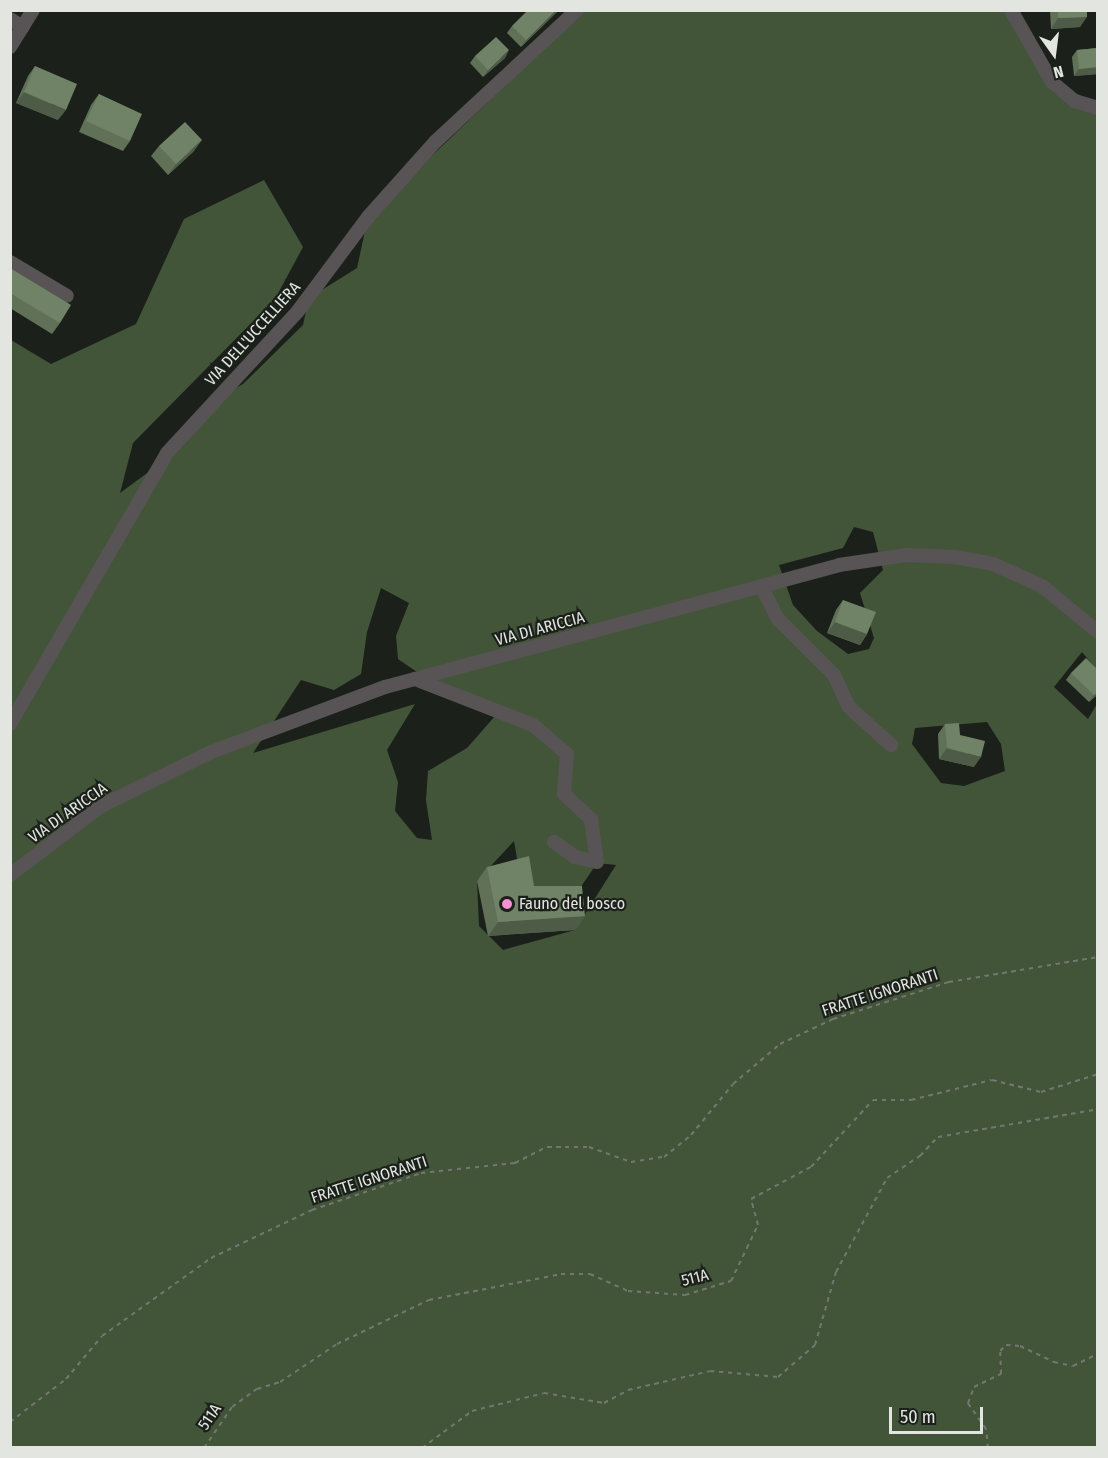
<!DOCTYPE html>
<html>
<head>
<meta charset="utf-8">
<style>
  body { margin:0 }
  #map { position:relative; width:1108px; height:1458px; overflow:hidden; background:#1c201a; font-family:"Fira Sans Condensed",sans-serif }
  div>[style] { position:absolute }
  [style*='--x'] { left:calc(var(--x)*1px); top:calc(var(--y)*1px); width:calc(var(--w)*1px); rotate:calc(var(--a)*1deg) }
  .forest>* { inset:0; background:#435539 }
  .path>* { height:2px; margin-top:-1px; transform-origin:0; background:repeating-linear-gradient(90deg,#737671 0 4.5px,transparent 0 9px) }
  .minor>* { height:14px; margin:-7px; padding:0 7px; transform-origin:7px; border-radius:7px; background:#585456 }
  .wall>* { inset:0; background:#607158 }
  .shaded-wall>* { inset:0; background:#4e5c47 }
  .building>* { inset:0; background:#708366 }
  .dots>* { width:16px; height:16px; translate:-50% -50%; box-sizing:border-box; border:3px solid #1c201a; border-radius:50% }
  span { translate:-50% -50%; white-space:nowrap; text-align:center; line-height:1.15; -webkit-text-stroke:4.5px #1c201a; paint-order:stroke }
  .street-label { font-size:16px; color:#e2e5e0 }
  .poi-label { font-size:16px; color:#e2e5e0 }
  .left { translate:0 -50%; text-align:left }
  .frame { position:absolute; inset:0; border:12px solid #e2e5e0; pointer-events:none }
  .north { position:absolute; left:1024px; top:24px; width:60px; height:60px; -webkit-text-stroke:4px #1c201a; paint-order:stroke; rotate:166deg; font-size:16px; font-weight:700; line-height:24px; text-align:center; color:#e2e5e0 }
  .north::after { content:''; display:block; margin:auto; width:21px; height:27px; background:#e2e5e0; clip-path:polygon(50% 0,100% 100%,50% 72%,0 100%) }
  .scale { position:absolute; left:889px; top:1407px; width:94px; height:27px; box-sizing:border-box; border:3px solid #e2e5e0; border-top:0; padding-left:8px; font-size:18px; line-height:21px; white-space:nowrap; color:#e2e5e0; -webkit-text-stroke:4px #1c201a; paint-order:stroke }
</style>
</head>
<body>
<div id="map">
  <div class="forest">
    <div style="clip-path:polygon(evenodd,583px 11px,1011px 11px,1048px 76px,1097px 108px,1097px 670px,1082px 652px,1054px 687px,1088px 719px,1097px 704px,1097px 1447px,11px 1448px,11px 340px,51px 364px,136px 324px,184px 219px,264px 180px,303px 247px,275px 299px,133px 443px,120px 493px,177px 451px,216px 399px,243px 384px,303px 325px,309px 298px,357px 268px,368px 217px,583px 11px,854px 527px,873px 532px,883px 570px,860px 593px,874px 638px,869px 649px,848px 654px,817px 631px,793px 605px,779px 565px,843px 548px,854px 527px,583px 11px,381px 588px,409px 603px,396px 636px,398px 659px,455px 698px,496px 715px,467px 748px,428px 771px,426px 800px,432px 840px,417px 838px,395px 811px,398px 782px,387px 750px,415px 704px,253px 753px,301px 680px,334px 690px,361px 674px,367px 632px,381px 588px,583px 11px,987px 722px,1001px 744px,1005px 771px,964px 786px,941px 783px,912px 744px,915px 728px,987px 722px,583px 11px,514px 841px,528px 923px,572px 900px,597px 863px,616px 865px,575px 930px,503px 950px,479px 926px,477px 881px,514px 841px)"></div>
  </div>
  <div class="path">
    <div style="--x:10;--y:1422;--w:71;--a:-37.5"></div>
    <div style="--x:66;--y:1379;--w:56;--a:-50.1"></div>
    <div style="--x:102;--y:1336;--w:134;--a:-35.6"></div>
    <div style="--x:211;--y:1258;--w:112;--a:-25.4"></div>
    <div style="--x:312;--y:1210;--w:115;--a:-18.7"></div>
    <div style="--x:421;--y:1173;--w:95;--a:-6.1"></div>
    <div style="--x:515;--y:1163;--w:36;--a:-27"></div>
    <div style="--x:547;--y:1147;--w:42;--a:0"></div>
    <div style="--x:589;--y:1147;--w:45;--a:19.7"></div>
    <div style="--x:631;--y:1162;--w:33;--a:-9"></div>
    <div style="--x:664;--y:1157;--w:35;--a:-39"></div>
    <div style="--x:691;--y:1135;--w:66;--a:-50.5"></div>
    <div style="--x:733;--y:1084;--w:62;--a:-40.4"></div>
    <div style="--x:780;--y:1044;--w:59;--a:-25.3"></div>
    <div style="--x:833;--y:1019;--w:122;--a:-17.7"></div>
    <div style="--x:949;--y:982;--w:151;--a:-9.5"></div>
    <div style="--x:204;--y:1448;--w:50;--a:-55.7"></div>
    <div style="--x:232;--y:1407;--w:31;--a:-36"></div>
    <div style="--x:257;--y:1389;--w:24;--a:-17"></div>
    <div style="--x:280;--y:1382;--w:69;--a:-33.7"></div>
    <div style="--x:337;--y:1344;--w:102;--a:-25.6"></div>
    <div style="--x:429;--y:1300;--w:135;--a:-11.1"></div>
    <div style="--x:561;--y:1274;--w:29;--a:0"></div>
    <div style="--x:590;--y:1274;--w:42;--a:24.1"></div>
    <div style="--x:628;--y:1291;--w:57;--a:4"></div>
    <div style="--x:685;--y:1295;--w:48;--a:-16.9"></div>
    <div style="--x:731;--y:1281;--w:62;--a:-64.3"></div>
    <div style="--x:758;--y:1225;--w:27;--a:-105"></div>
    <div style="--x:751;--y:1199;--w:68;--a:-28.1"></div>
    <div style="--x:811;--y:1167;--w:91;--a:-47.2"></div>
    <div style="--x:873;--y:1100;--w:38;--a:0"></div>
    <div style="--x:911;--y:1100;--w:83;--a:-13.9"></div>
    <div style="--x:992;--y:1080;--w:50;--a:13.8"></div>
    <div style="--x:1041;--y:1092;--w:60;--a:-17.5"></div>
    <div style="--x:422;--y:1448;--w:62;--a:-36.5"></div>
    <div style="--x:472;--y:1411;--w:74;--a:-14"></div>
    <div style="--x:544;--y:1393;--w:61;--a:9.5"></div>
    <div style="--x:604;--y:1403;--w:27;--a:-28"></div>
    <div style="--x:628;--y:1390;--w:84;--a:-13"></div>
    <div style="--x:710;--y:1371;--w:68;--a:5"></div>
    <div style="--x:778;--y:1377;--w:49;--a:-40.9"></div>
    <div style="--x:815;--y:1345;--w:76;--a:-74"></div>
    <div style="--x:836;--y:1272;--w:107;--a:-61.5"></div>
    <div style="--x:887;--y:1178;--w:40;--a:-34"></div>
    <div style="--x:920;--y:1156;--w:26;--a:-47"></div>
    <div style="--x:938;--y:1137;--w:162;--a:-9.9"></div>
    <div style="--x:988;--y:1448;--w:19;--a:-96"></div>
    <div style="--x:986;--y:1429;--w:32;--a:-125"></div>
    <div style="--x:968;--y:1403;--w:17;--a:-69"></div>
    <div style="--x:974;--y:1387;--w:30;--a:-26"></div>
    <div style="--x:1001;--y:1374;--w:23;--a:-92"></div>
    <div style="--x:1000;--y:1351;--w:8;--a:-45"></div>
    <div style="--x:1006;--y:1345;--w:14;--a:4"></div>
    <div style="--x:1020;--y:1346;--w:38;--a:25"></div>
    <div style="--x:1054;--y:1362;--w:19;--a:12"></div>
    <div style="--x:1073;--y:1366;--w:28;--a:-26"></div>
  </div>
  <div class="minor">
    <div style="--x:1011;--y:10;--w:83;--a:60.3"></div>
    <div style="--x:1052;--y:82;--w:30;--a:40"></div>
    <div style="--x:1075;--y:101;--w:24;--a:17"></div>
    <div style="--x:10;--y:19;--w:15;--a:32"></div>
    <div style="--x:10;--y:47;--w:44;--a:-58.1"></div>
    <div style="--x:10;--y:262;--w:66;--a:30.8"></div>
    <div style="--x:761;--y:586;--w:37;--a:63"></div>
    <div style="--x:778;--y:619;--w:79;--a:45"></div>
    <div style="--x:834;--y:675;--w:35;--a:65"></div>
    <div style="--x:849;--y:707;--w:57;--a:42.1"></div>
    <div style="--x:415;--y:679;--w:127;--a:21.3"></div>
    <div style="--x:533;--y:725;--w:45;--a:40.5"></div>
    <div style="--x:567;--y:754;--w:40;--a:94.3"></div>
    <div style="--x:564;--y:794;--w:37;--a:43"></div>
    <div style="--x:591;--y:819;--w:43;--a:82.1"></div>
    <div style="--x:597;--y:862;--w:23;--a:-167"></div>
    <div style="--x:575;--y:857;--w:26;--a:-144"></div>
    <div style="--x:10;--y:724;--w:313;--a:-59.9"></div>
    <div style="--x:167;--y:453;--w:193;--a:-47.3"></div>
    <div style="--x:298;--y:311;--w:117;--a:-53.3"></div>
    <div style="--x:368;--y:217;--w:101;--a:-48.2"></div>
    <div style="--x:435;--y:142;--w:194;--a:-42.9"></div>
    <div style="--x:10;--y:875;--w:114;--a:-37.2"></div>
    <div style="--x:101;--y:806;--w:123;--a:-26.1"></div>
    <div style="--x:211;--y:752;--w:186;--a:-20.5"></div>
    <div style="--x:385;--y:687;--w:470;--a:-15"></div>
    <div style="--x:839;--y:565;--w:69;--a:-8.4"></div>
    <div style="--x:907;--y:555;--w:48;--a:2.4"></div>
    <div style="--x:955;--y:557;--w:39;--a:10"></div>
    <div style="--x:993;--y:564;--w:54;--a:24.2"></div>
    <div style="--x:1042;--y:586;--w:72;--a:39.4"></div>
  </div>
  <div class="wall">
    <div style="clip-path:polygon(559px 10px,521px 47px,507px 33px,512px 26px)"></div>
    <div style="clip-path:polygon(1050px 10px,1087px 10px,1080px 27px,1051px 29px)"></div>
    <div style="clip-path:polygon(1098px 48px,1098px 74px,1074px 76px,1072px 57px,1077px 50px)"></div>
    <div style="clip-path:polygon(475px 56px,505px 58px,483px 77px,470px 63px)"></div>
    <div style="clip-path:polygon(35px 66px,58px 120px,16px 103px,28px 76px)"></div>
    <div style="clip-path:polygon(99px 94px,130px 141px,123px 151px,79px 132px,91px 105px)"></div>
    <div style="clip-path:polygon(159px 146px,194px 151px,168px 175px,151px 156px)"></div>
    <div style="clip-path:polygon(10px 268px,60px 323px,52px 334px,10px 308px)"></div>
    <div style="clip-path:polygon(843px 600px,867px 634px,860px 645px,827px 633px,836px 610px)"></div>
    <div style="clip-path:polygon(1098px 670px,1098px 694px,1089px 702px,1066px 680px,1071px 673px)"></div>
    <div style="clip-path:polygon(945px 724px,960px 735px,974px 767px,939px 759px,938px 734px)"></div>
    <div style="clip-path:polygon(487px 867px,534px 886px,585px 916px,575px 930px,488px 936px,477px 881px)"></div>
  </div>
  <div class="shaded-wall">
    <div style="clip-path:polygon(556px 10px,559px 10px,521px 47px,526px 40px)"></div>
    <div style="clip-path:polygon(1087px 17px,1080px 27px,1051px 29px,1058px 18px)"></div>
    <div style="clip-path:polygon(509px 50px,505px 58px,483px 77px,488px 70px)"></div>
    <div style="clip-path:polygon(1098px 67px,1098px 74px,1074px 76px,1079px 69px)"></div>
    <div style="clip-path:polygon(24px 92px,66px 110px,58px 120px,16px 103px)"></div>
    <div style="clip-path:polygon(202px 140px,194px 151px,168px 175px,176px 164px)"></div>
    <div style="clip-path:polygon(835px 622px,867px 634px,860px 645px,827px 633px)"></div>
    <div style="clip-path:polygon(1098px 692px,1098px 694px,1089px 702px,1094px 695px)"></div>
    <div style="clip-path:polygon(947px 748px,981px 757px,974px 767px,939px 759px)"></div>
    <div style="clip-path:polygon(585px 916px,575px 930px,488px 936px,498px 922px)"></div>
  </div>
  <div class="building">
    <div style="clip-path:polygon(528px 10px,556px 10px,526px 40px,512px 26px)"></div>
    <div style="clip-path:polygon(1058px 10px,1087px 10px,1087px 17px,1058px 18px)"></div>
    <div style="clip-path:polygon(496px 37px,509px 50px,488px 70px,475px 56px)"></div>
    <div style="clip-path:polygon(1098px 48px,1098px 67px,1079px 69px,1077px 50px)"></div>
    <div style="clip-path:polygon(35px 66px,77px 84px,66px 110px,24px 92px)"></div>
    <div style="clip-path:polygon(99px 94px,142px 114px,130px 141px,86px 121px)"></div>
    <div style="clip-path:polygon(185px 122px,202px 140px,176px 164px,159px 146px)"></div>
    <div style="clip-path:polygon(10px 268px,71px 305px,60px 323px,10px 293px)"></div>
    <div style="clip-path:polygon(843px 600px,876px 612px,867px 634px,835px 622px)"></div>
    <div style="clip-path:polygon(1086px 658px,1098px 670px,1098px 692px,1094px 695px,1071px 673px)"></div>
    <div style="clip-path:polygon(959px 723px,960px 735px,985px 741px,981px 757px,947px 748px,945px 724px)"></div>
    <div style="clip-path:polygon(529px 856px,534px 886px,582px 886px,585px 916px,498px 922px,487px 867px)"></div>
  </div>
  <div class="dots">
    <div style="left:507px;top:904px;background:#f690d0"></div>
  </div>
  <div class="street-label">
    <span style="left:253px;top:334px;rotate:-48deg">VIA DELL'UCCELLIERA</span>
    <span style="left:540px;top:629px;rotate:-15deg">VIA DI ARICCIA</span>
    <span style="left:68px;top:813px;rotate:-35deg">VIA DI ARICCIA</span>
    <span style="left:880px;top:993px;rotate:-18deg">FRATTE IGNORANTI</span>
    <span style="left:369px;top:1180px;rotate:-18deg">FRATTE IGNORANTI</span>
    <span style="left:695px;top:1278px;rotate:-14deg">511A</span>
    <span style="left:210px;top:1417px;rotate:-56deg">511A</span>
  </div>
  <div class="poi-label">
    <span class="left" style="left:519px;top:904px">Fauno del bosco</span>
  </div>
  <div class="frame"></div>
  <div class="north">N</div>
  <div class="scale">50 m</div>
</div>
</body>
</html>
